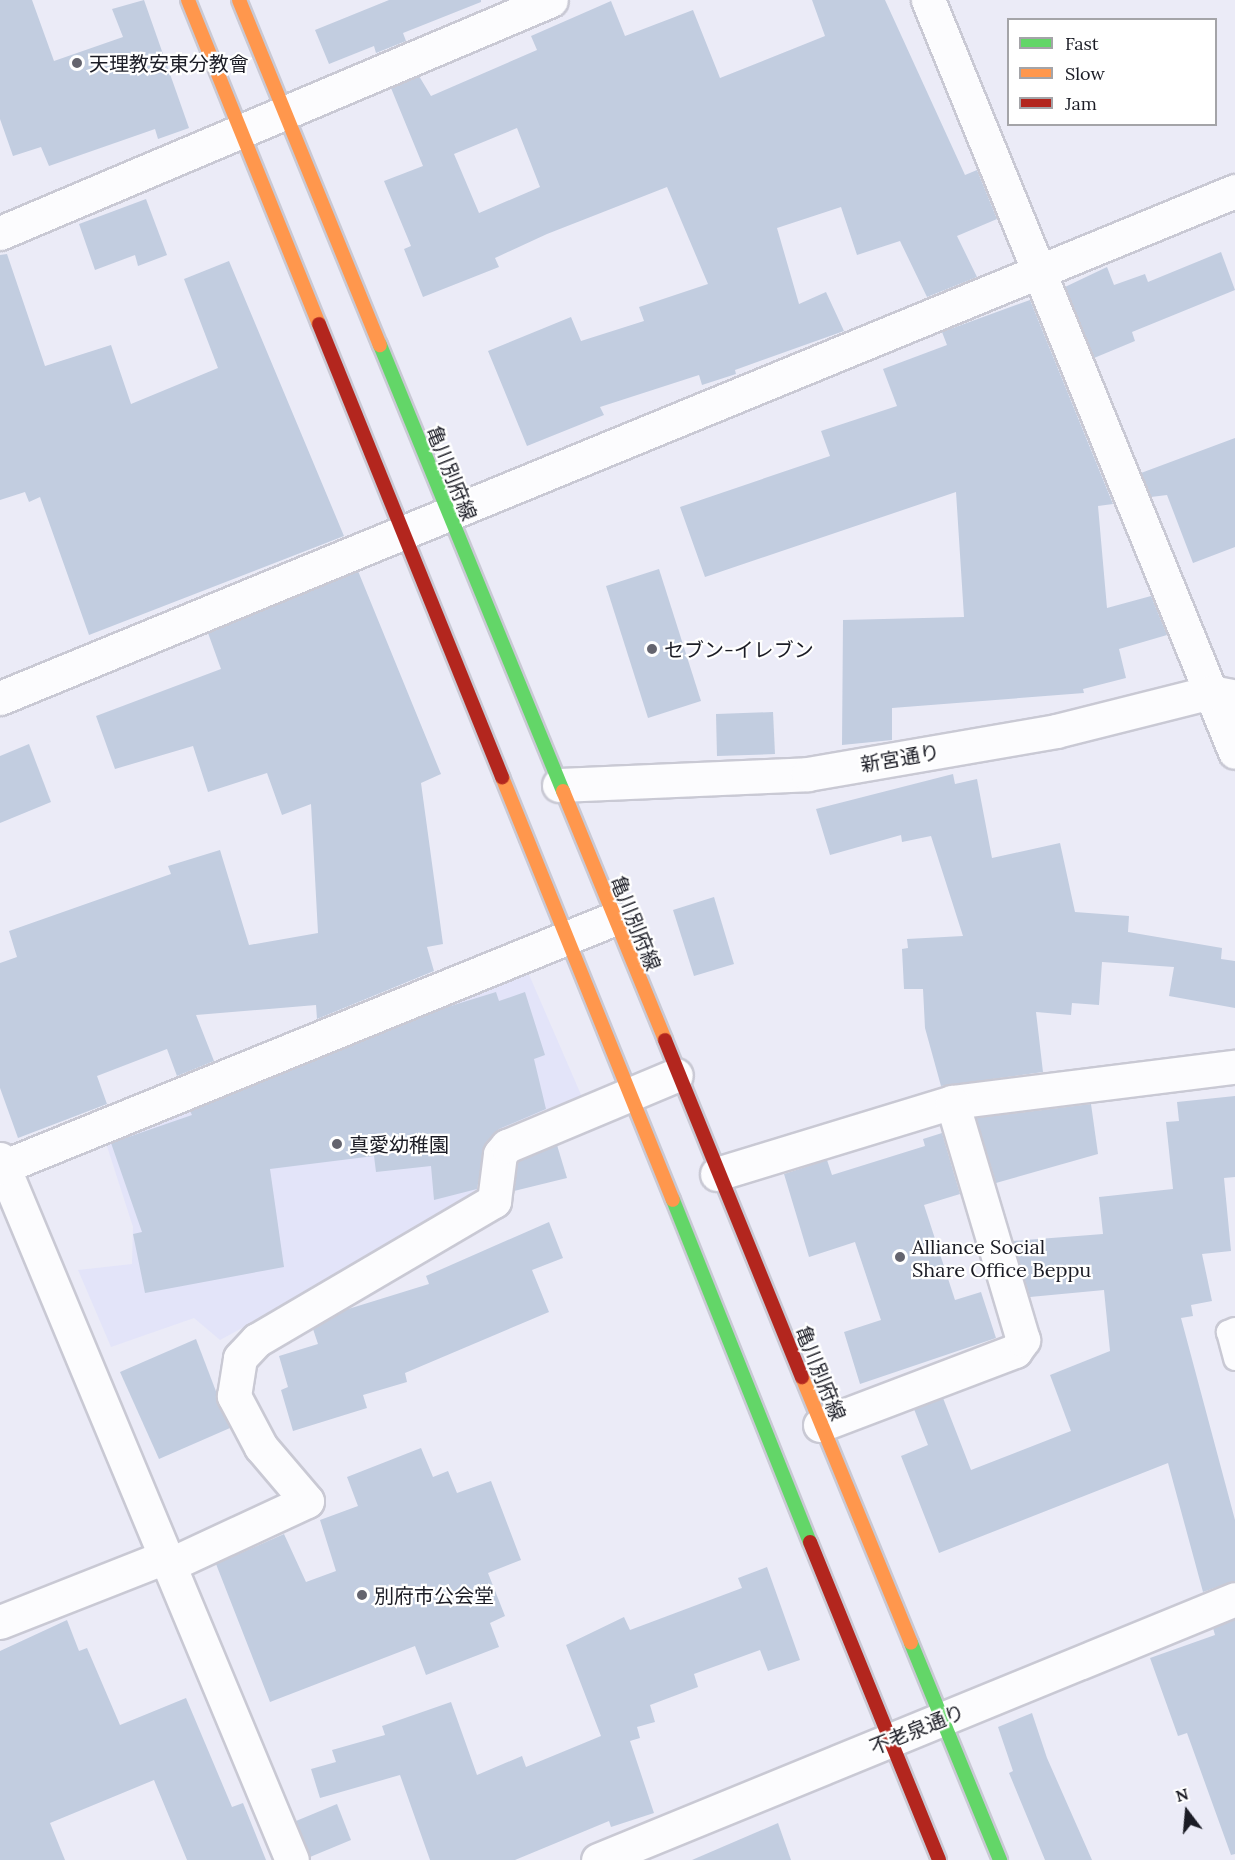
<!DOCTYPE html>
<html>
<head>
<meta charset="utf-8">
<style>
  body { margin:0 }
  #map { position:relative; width:1235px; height:1860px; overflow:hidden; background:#ebebf7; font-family:Lora,"Noto Sans JP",serif }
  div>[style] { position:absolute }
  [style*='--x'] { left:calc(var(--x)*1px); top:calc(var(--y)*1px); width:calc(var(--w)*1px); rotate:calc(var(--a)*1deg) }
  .built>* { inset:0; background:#e3e4f9 }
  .building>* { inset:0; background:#c2cde0 }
  .roads { filter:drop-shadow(2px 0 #c9c9d4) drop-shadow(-2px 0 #c9c9d4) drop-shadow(0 2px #c9c9d4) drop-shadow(0 -2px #c9c9d4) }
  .lane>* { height:22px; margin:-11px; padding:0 11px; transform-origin:11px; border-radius:11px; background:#fcfcfe }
  .street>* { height:33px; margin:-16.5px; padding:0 16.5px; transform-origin:16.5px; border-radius:16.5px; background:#fcfcfe }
  .fast>* { height:14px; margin:-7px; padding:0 7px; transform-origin:7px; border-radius:7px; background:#63d668 }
  .slow>* { height:14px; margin:-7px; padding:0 7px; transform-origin:7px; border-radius:7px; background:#ff974d }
  .jam>* { height:14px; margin:-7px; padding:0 7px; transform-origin:7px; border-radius:7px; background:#b3261e }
  .dots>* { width:16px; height:16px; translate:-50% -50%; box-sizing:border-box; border:3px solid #fff; border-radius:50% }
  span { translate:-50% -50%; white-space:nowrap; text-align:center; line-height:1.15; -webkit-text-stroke:4.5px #fff; paint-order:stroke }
  .poi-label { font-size:20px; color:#1b1c25 }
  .left { translate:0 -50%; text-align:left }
  .street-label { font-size:20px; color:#1b1c25 }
  .legend { position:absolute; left:1007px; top:18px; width:210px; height:108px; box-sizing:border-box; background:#fff; border:2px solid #a4a4a8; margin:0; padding:8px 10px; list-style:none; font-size:18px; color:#1b1c25 }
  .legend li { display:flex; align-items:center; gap:12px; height:30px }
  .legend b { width:30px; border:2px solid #a4a4a8 }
  .north { position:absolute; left:1157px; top:1782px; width:60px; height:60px; -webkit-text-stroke:4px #fff; paint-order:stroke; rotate:344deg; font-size:16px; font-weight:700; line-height:24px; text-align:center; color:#1b1c25 }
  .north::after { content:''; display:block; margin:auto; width:21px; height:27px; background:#1b1c25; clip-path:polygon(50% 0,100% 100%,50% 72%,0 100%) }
</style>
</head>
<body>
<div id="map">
  <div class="built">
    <div style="clip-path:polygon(527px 970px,582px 1097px,546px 1119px,479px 1200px,220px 1340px,194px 1318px,111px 1347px,78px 1270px,132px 1264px,133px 1227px,105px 1140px)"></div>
  </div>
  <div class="building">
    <div style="clip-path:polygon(0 0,32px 0,54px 61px,123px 37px,112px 9px,144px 0,189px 128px,158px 139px,155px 129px,49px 166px,41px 147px,13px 156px,0 119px)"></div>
    <div style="clip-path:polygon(389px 0,481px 0,481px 2px,403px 33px,406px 41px,376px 53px,374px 46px,329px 64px,315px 30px)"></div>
    <div style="clip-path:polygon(evenodd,812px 0,885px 0,965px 175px,977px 170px,997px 219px,957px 236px,977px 277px,927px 297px,900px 241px,857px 255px,841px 207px,777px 228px,799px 304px,826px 292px,844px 331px,735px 370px,736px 374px,702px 385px,699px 375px,600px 407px,604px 415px,527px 446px,488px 351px,571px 317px,581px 341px,644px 321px,639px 307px,708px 284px,667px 187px,547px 234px,495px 258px,499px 267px,423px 297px,404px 249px,411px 246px,384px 181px,423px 166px,391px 88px,419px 76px,431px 96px,537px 50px,531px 36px,611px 1px,625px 36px,693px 10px,720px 78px,825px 36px,812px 0,517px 128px,540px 187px,479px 213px,454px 154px,517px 128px)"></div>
    <div style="clip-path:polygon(146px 199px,167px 255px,138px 266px,135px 255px,95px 270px,79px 224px)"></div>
    <div style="clip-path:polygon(1221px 252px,1235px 290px,1132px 332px,1135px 341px,1094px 358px,1065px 287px,1107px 267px,1114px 285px,1145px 274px,1148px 282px)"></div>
    <div style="clip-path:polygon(7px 254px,45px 366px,111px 345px,131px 404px,218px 368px,184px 279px,229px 261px,344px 536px,89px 635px,40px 497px,29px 502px,25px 492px,0 500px,0 255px)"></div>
    <div style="clip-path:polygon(1030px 300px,1113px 504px,1098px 506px,1107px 608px,1151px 596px,1167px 635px,1119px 649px,1126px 678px,1083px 689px,1084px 693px,892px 708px,892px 740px,842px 745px,843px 620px,964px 617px,956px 492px,705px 577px,680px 507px,830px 456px,821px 431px,897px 406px,883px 369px,947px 345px,942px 332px)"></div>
    <div style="clip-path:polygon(1235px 438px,1235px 547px,1193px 563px,1167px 495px,1151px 497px,1141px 473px)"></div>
    <div style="clip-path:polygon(659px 569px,701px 701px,648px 718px,606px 586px)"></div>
    <div style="clip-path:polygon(358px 571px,441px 774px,421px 783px,443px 944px,427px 947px,434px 971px,317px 1019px,316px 1005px,196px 1015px,214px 1061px,177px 1076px,167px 1049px,97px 1076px,107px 1104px,18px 1138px,0 1088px,0 963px,17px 957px,9px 931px,171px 874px,168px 866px,220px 850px,249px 945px,318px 933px,311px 804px,282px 815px,267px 773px,208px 792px,193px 746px,115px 769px,96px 716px,221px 669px,208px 633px)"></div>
    <div style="clip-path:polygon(773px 712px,775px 754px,717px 756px,716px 714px)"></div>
    <div style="clip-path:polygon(29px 744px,51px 802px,0 823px,0 756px)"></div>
    <div style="clip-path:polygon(953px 774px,955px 784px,977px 779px,992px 858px,1060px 843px,1075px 912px,1129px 916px,1128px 932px,1222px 948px,1221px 959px,1235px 961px,1235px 1008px,1169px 996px,1174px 967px,1102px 962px,1099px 1005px,1072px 1003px,1071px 1015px,1036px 1012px,1043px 1072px,941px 1086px,925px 1028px,923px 989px,904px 989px,902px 949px,908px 948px,907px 939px,963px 936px,931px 836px,902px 842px,901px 835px,830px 855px,816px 809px)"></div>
    <div style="clip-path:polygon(714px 897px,734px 964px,694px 976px,673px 910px)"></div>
    <div style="clip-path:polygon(496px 992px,499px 1001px,525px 992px,545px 1055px,534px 1059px,546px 1109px,499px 1129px,486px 1142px,477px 1189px,434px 1200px,431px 1166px,376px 1172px,374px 1156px,270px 1169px,284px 1267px,145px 1293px,133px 1234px,142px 1232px,111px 1143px,192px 1115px,190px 1111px,444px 1008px)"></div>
    <div style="clip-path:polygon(1235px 1096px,1235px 1177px,1224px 1178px,1231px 1251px,1202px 1254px,1212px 1301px,1191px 1305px,1193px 1316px,1181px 1318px,1235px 1520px,1235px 1581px,1203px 1592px,1168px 1463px,939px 1553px,901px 1456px,928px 1445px,914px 1409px,943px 1398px,971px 1470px,1071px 1431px,1050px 1375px,1110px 1351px,1104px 1290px,1030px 1297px,1013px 1241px,1103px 1234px,1099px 1197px,1173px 1189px,1166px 1122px,1179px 1121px,1177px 1102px)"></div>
    <div style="clip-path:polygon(1091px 1104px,1098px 1154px,996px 1183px,976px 1118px)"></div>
    <div style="clip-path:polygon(942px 1133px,960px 1194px,924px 1205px,955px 1300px,981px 1292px,996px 1338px,860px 1384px,844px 1332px,881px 1320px,855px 1242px,809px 1257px,784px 1174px,827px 1160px,832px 1175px,925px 1146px,923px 1139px)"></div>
    <div style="clip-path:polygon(557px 1145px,567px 1178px,514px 1191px,518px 1162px)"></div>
    <div style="clip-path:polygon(549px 1222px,563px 1258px,532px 1270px,549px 1312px,405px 1373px,407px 1382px,363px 1395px,367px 1408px,293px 1431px,281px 1390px,288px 1387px,279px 1356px,318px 1344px,313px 1329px,345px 1310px,429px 1284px,426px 1276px)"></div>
    <div style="clip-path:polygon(196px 1339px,230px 1428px,159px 1459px,120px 1372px)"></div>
    <div style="clip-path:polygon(421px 1448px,433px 1477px,448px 1471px,457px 1493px,491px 1481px,521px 1560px,488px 1573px,505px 1616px,490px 1623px,499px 1647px,426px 1675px,415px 1646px,270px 1702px,216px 1564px,284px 1534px,306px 1582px,336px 1571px,320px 1520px,358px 1506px,347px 1477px)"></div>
    <div style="clip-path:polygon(767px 1567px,800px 1660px,768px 1671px,760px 1650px,694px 1674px,698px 1687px,650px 1705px,655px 1722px,637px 1727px,640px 1738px,630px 1741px,654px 1813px,611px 1827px,609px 1821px,515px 1860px,430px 1860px,400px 1775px,320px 1798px,311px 1769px,336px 1762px,332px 1750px,385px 1735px,382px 1726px,451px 1702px,477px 1775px,522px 1756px,526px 1767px,601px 1736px,566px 1645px,624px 1617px,630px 1630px,742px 1588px,738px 1578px)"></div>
    <div style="clip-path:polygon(1235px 1619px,1235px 1854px,1231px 1855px,1187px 1733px,1178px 1736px,1150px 1658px,1215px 1635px,1213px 1628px)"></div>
    <div style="clip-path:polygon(67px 1620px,79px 1651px,87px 1648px,120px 1725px,186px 1698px,232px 1807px,243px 1803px,266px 1860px,187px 1860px,154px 1780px,50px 1823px,65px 1860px,0 1860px,0 1651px)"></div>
    <div style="clip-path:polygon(1032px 1713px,1047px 1758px,1092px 1860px,1045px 1860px,1009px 1773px,1013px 1771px,998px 1727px)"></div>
    <div style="clip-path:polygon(337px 1804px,351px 1840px,310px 1857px,296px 1821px)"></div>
    <div style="clip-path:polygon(778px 1823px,791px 1860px,692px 1860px)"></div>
  </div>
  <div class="roads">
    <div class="lane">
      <div style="--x:1235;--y:1329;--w:8;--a:157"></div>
      <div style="--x:1228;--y:1332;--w:28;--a:75"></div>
    </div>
    <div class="street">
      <div style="--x:928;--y:0;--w:812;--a:67.79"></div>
      <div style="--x:0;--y:233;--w:598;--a:-22.92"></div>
      <div style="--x:0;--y:698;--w:1335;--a:-22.32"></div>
      <div style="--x:559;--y:785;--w:249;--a:-2.5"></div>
      <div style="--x:808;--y:774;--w:252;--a:-9.8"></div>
      <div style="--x:1056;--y:731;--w:160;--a:-14.1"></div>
      <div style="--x:1211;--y:692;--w:21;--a:11"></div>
      <div style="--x:0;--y:1159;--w:759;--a:67.39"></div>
      <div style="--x:0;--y:1168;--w:662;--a:-22.11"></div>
      <div style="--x:717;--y:1174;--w:246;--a:-17"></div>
      <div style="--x:952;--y:1102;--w:285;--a:-7.1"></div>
      <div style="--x:820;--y:1425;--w:209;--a:-20.8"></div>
      <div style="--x:1015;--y:1351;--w:14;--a:-54"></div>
      <div style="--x:1023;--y:1340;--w:248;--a:-106.6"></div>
      <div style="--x:169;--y:1565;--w:152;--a:-24.9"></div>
      <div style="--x:307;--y:1501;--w:71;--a:-130.4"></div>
      <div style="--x:261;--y:1447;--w:58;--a:-117.9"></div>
      <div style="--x:234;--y:1396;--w:38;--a:-81"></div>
      <div style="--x:240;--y:1358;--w:25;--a:-47"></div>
      <div style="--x:257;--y:1340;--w:275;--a:-30.4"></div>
      <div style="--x:494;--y:1201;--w:47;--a:-82.7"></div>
      <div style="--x:500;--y:1154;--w:11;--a:-49"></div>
      <div style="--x:507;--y:1146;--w:183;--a:-22.8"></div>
      <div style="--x:0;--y:1622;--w:177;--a:-21.5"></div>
      <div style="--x:598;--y:1860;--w:688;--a:-22.28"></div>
    </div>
    <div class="fast">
      <div style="--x:380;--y:345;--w:482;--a:67.7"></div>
      <div style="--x:673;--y:1200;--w:368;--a:68.2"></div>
      <div style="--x:911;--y:1643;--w:235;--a:67.7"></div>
    </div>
    <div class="slow">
      <div style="--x:188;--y:0;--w:349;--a:68"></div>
      <div style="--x:239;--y:0;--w:373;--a:67.8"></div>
      <div style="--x:502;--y:777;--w:456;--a:68"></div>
      <div style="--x:563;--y:791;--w:269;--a:67.7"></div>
      <div style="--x:802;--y:1377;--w:287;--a:67.7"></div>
    </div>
    <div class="jam">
      <div style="--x:319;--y:324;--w:489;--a:68"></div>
      <div style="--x:665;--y:1040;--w:364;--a:67.9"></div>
      <div style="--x:810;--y:1542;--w:343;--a:67.9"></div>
    </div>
  </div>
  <div class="dots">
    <div style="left:77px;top:63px;background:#64646e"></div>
    <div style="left:652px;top:649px;background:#64646e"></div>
    <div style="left:337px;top:1144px;background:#64646e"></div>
    <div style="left:900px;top:1257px;background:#64646e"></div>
    <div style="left:362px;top:1595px;background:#64646e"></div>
  </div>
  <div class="poi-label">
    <span class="left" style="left:89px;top:63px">天理教安東分教會</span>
    <span class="left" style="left:664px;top:649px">セブン-イレブン</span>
    <span class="left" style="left:349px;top:1144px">真愛幼稚園</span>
    <span class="left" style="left:912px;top:1258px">Alliance Social<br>Share Office Beppu</span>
    <span class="left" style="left:374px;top:1595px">別府市公会堂</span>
  </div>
  <div class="street-label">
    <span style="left:452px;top:473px;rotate:68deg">亀川別府線</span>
    <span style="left:900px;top:758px;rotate:-10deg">新宮通り</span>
    <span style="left:636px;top:923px;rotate:68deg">亀川別府線</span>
    <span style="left:821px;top:1373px;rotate:68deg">亀川別府線</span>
    <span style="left:917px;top:1729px;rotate:-22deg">不老泉通り</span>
  </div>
  <ul class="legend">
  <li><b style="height:8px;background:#63d668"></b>Fast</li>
  <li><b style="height:8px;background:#ff974d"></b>Slow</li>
  <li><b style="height:8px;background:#b3261e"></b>Jam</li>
  </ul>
  <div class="north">N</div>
</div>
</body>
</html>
